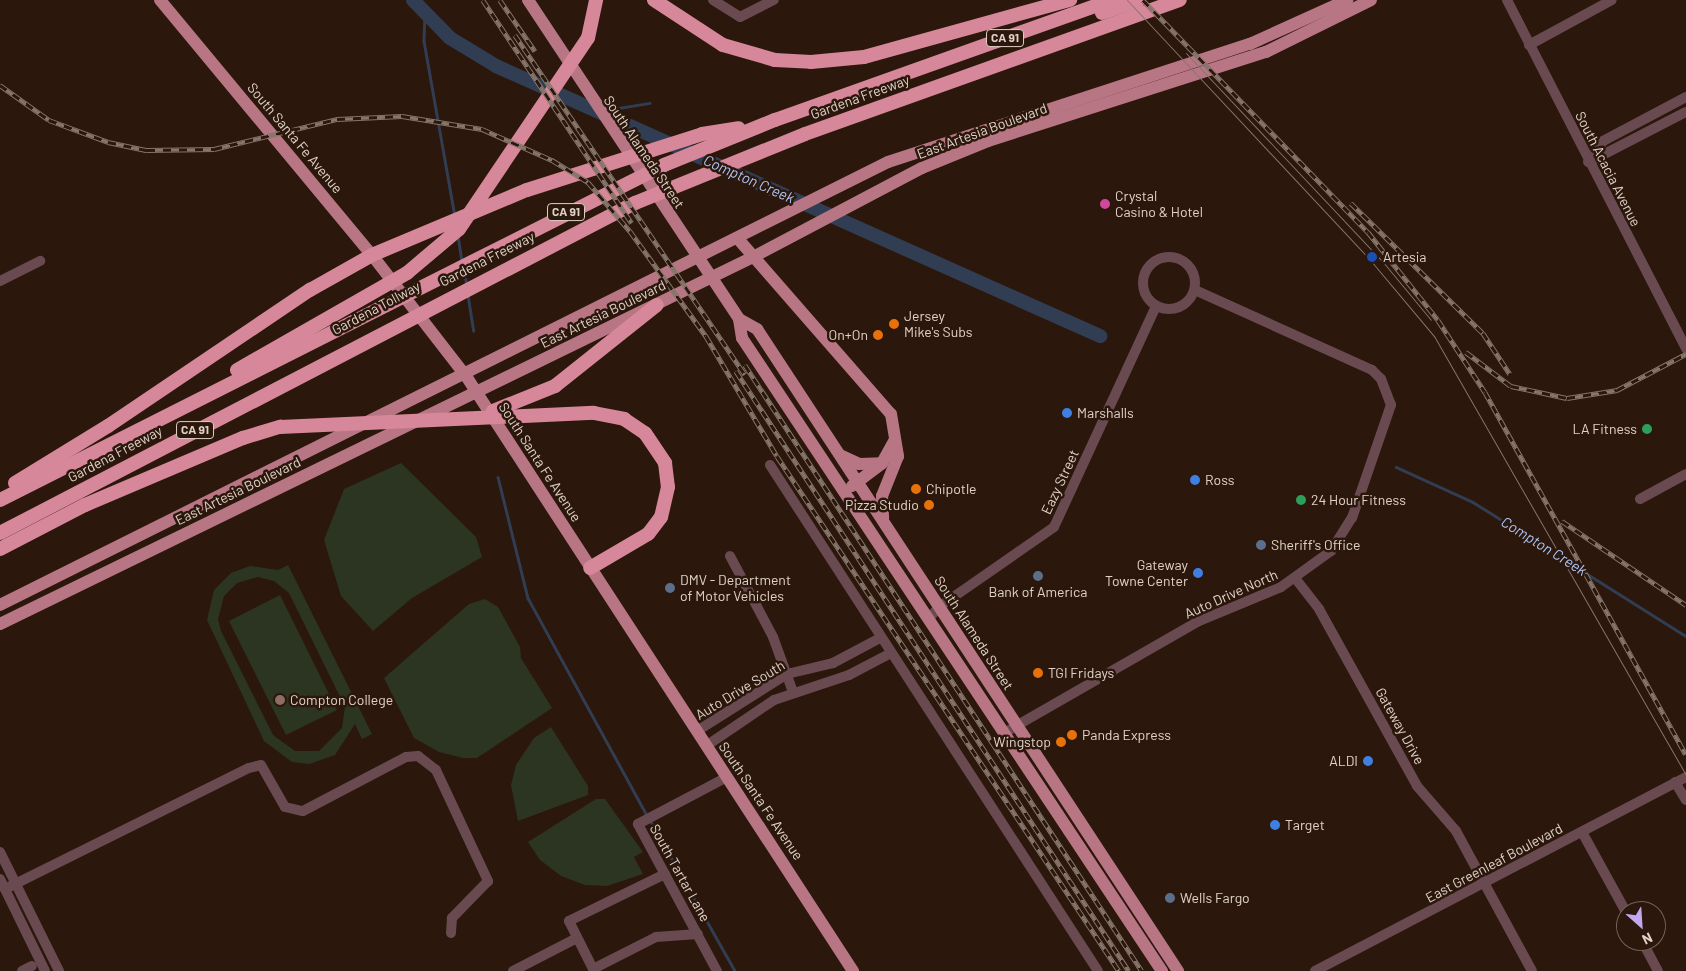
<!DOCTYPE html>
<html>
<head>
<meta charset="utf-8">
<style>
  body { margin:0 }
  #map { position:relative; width:1686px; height:971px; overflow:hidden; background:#2b170b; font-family:Barlow,sans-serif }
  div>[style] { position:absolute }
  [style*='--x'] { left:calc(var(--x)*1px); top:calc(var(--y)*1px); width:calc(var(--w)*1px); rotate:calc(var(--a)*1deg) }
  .green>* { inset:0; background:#2c3522 }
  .stream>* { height:2.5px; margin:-1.25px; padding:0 1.25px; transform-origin:1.25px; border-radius:1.25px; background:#313d52 }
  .river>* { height:14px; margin:-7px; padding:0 7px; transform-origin:7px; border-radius:7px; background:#313d52 }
  .minor>* { height:10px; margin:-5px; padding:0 5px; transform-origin:5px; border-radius:5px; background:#6a4a51 }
  .minor>.ring { margin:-5px; padding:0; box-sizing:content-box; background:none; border:10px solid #6a4a51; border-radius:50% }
  .major>* { height:12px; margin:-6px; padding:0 6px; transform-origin:6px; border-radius:6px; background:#b87685 }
  .highway>* { height:14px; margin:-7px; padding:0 7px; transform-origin:7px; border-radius:7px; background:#d7879a }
  .tram>* { height:1px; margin:-0.5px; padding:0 0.5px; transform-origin:0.5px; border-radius:0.5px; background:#86756b }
  .rail>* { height:4.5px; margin-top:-2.25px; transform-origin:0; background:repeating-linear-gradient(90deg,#2b170b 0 8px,#86756b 0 16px); box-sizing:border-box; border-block:1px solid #86756b }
  .dots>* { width:14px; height:14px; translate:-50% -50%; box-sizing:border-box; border:2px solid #2b170b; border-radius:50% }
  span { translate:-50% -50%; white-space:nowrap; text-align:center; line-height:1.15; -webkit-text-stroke:5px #2b170b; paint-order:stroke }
  .shield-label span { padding:1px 4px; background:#2b170b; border:1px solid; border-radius:4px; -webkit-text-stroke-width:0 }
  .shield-label { font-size:12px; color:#e0d1c9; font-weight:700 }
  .street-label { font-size:14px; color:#e0d1c9 }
  .poi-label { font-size:14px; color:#e0d1c9 }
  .left { translate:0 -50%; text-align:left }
  .right { translate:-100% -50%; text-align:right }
  .water-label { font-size:15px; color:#acc4f3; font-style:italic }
  .north { position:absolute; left:1616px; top:901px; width:50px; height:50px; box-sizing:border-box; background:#2b170b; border:1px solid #736157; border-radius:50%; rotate:154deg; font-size:14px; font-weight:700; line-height:20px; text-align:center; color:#e0d1c9 }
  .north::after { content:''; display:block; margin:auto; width:18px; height:22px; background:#c2a8f2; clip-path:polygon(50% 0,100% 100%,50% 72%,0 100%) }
</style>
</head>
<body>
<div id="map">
  <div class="green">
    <div style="clip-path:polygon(401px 463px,476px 537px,482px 557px,412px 598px,373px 631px,341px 596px,324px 540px,344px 489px)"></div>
    <div style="clip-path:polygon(evenodd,288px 565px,372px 734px,362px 739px,355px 724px,335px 755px,309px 764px,292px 762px,264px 741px,207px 620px,214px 590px,231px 573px,250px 566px,278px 570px,288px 565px,258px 577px,274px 581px,289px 593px,345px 707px,342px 728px,319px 751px,295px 751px,273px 735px,221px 631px,218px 619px,224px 596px,237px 583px,258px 577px)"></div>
    <div style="clip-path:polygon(280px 595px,337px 710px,286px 735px,229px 621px)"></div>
    <div style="clip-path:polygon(485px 599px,498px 607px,520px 647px,521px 658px,552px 708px,477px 758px,463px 758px,439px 752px,414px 738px,384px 678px,469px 604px)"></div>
    <div style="clip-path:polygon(551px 727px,588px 786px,588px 795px,518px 821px,511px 785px,516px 765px,534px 738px)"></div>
    <div style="clip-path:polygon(596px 799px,605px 799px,643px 852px,634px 857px,643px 874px,607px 886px,585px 885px,561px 876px,540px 860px,528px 842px)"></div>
  </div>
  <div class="stream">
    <div style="--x:425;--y:12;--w:29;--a:92"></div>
    <div style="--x:424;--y:41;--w:178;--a:80"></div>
    <div style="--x:606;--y:110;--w:44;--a:-9.2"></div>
    <div style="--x:458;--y:236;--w:24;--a:81"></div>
    <div style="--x:464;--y:271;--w:14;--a:78"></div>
    <div style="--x:468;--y:295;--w:36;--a:81"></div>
    <div style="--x:1396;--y:467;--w:85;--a:24.4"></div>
    <div style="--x:1473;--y:502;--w:252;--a:32.2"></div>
    <div style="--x:498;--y:477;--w:125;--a:76.1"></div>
    <div style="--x:528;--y:598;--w:247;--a:61.3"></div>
    <div style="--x:650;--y:820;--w:173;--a:60.6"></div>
  </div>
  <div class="river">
    <div style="--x:413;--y:0;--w:53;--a:45.8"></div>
    <div style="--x:450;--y:38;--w:54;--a:31.3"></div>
    <div style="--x:496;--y:66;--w:662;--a:24.09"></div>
  </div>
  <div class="minor">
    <div style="--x:713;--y:0;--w:32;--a:32"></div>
    <div style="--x:740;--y:17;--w:38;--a:-27"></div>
    <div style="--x:1507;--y:0;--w:392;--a:62.8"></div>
    <div style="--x:1529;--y:45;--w:94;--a:-28.5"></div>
    <div style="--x:1588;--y:162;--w:26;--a:-54"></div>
    <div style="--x:1603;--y:141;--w:94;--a:-27.9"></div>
    <div style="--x:1589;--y:162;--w:109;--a:-27.3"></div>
    <div class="ring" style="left:1143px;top:257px;width:42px;height:42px"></div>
    <div style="--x:0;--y:281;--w:45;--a:-26.6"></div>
    <div style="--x:770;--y:465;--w:603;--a:57.05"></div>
    <div style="--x:1640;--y:499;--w:52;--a:-28.5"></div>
    <div style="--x:730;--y:556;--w:92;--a:62"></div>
    <div style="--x:773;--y:637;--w:59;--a:70"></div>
    <div style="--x:1295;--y:578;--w:39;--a:52"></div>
    <div style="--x:1319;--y:609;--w:202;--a:61"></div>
    <div style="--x:1417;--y:786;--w:60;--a:49.1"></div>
    <div style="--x:1456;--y:831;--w:159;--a:61.5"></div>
    <div style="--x:928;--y:619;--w:16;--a:-47"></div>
    <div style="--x:939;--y:607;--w:140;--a:-34.8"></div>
    <div style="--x:1054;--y:527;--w:243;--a:-65.2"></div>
    <div style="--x:697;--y:731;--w:107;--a:-32.3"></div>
    <div style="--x:787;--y:674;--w:47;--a:-13.4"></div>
    <div style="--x:833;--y:663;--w:53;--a:-28"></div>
    <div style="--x:1004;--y:733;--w:223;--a:-29.9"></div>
    <div style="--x:1197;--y:622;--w:91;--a:-22.6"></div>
    <div style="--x:1281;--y:587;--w:62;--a:-35.8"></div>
    <div style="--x:1331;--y:551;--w:39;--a:-58"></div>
    <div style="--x:1352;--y:518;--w:120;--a:-71"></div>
    <div style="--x:1391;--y:405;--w:28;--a:-111"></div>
    <div style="--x:1381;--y:379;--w:13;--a:-135"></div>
    <div style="--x:1372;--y:370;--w:194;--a:-155.7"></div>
    <div style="--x:706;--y:746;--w:82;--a:-34.1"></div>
    <div style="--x:774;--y:700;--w:79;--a:-18.4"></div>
    <div style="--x:849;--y:675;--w:45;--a:-27.7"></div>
    <div style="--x:1675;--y:782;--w:21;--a:59"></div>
    <div style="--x:1582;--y:832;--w:91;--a:61.2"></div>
    <div style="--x:0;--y:852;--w:133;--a:63.6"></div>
    <div style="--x:665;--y:874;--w:107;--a:153.9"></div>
    <div style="--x:569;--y:921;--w:54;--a:63.4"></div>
    <div style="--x:593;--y:969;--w:71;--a:-26.9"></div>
    <div style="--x:656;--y:937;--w:42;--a:-4.1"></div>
    <div style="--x:0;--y:879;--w:102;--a:63.9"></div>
    <div style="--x:5;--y:889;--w:272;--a:-26.4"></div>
    <div style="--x:249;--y:768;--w:12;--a:-14"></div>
    <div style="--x:261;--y:765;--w:48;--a:60.3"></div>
    <div style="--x:285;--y:807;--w:18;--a:13"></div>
    <div style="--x:303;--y:811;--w:116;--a:-27.7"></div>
    <div style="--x:406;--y:757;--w:12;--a:-5"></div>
    <div style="--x:418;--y:756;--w:23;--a:38"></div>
    <div style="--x:436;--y:770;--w:123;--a:64.9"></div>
    <div style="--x:488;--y:881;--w:52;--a:134.2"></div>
    <div style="--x:452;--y:918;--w:15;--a:94"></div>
    <div style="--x:1642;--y:941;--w:34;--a:62"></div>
    <div style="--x:22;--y:971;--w:11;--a:-27"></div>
    <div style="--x:513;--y:971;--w:72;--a:-27.3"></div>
    <div style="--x:717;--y:971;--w:167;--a:-118.3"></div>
    <div style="--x:638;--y:824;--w:101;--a:-27.8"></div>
    <div style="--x:1315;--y:971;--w:419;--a:-27.6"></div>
  </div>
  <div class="major">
    <div style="--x:160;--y:0;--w:332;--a:50.3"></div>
    <div style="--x:372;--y:255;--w:153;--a:52.2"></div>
    <div style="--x:466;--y:376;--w:710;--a:56.96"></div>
    <div style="--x:528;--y:0;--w:382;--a:56.5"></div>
    <div style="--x:739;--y:319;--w:19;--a:81"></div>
    <div style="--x:742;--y:338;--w:760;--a:56.44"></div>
    <div style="--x:739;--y:240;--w:231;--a:48.9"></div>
    <div style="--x:891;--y:414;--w:43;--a:80.5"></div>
    <div style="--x:898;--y:456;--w:43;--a:111.8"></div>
    <div style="--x:882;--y:496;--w:22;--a:87"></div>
    <div style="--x:739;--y:319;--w:21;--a:29"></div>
    <div style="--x:757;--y:329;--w:768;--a:56.74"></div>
    <div style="--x:842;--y:456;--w:19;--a:25"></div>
    <div style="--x:859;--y:464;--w:23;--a:-2"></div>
    <div style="--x:852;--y:486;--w:38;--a:-37"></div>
    <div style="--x:882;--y:463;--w:26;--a:-61"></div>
    <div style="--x:0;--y:605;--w:992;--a:-26.51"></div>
    <div style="--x:888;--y:162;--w:381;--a:-18.1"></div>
    <div style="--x:1250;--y:44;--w:107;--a:-24.4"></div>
    <div style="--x:0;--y:624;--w:838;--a:-25.98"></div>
    <div style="--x:753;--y:257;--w:191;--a:-27.8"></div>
    <div style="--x:922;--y:168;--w:71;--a:-22.2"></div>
    <div style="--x:988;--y:141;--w:292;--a:-17.8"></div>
    <div style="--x:1266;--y:52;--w:117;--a:-26.3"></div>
  </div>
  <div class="highway">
    <div style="--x:654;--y:0;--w:82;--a:33.1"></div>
    <div style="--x:723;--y:45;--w:54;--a:16.1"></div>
    <div style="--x:775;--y:60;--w:36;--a:3"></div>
    <div style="--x:811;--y:62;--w:53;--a:-5.4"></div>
    <div style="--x:864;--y:57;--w:214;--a:-15.5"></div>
    <div style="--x:1102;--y:13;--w:39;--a:-19"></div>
    <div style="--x:237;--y:370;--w:196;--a:-29.7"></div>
    <div style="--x:407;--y:273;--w:68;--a:-40.2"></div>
    <div style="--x:459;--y:229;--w:230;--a:-56"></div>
    <div style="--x:588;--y:38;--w:39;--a:-78"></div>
    <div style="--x:493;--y:411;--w:67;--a:-22"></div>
    <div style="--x:555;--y:386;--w:130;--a:-38.5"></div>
    <div style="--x:15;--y:483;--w:109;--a:-31.5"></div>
    <div style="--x:108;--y:426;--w:244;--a:-34"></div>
    <div style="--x:310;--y:290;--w:71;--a:-29.4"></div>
    <div style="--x:372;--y:255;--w:168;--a:-22.8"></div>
    <div style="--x:527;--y:190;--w:184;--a:-17.7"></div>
    <div style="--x:702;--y:134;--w:37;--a:-9"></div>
    <div style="--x:0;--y:500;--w:744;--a:-26.77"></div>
    <div style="--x:664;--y:165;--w:120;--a:-22.1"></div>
    <div style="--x:775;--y:120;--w:358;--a:-19.6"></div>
    <div style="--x:0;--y:533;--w:716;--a:-27.46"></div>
    <div style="--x:635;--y:203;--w:183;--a:-22.1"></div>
    <div style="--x:805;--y:134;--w:398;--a:-19.7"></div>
    <div style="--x:0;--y:549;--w:96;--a:-27.4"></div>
    <div style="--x:85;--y:505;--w:172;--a:-23"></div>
    <div style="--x:243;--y:438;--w:39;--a:-17"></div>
    <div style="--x:280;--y:427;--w:314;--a:-2.6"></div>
    <div style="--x:594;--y:413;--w:31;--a:11"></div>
    <div style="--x:624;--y:419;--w:25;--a:34"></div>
    <div style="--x:645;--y:433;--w:36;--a:56"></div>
    <div style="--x:665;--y:463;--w:24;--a:83"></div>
    <div style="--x:668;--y:487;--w:31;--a:103"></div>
    <div style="--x:661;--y:517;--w:21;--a:127"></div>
    <div style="--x:648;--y:534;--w:67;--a:149.6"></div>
  </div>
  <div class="tram">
    <div style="--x:1127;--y:0;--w:357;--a:46.9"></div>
    <div style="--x:1371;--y:261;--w:98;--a:50"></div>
    <div style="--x:1434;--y:336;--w:506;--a:60.14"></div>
    <div style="--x:1186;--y:53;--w:287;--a:46.7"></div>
    <div style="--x:1383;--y:262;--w:75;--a:50.4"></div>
  </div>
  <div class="rail">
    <div style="--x:483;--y:0;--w:268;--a:56.3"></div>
    <div style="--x:500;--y:0;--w:62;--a:55.5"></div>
    <div style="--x:1143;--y:0;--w:323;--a:45.9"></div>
    <div style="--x:1368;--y:232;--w:112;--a:51.5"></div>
    <div style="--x:1438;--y:320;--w:86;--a:56.9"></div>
    <div style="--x:1485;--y:392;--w:414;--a:61"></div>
    <div style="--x:515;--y:35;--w:410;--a:55.9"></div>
    <div style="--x:0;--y:85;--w:60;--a:35.5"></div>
    <div style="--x:49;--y:120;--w:63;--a:20.4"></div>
    <div style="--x:108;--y:142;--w:40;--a:12"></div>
    <div style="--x:147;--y:150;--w:67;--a:-0.9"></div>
    <div style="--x:214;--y:149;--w:127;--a:-13.7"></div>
    <div style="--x:337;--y:119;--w:65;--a:-2.6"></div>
    <div style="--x:402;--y:116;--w:81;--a:9.2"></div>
    <div style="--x:482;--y:129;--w:77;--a:23.9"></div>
    <div style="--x:552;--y:160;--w:42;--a:31.4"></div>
    <div style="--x:588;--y:182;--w:65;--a:49.4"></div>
    <div style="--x:630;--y:231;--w:130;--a:54.1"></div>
    <div style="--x:706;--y:336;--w:139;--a:59.4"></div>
    <div style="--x:777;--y:456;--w:618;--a:56.41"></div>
    <div style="--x:1351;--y:203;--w:185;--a:44.6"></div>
    <div style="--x:1483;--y:333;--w:49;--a:56.6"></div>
    <div style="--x:1466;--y:352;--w:56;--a:37.1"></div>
    <div style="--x:1511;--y:386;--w:57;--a:12.1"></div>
    <div style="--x:1567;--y:398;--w:51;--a:-9.1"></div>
    <div style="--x:1617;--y:390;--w:78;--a:-27.6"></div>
    <div style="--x:745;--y:365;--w:724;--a:56.77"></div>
    <div style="--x:736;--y:371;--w:717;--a:56.78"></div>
    <div style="--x:1562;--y:521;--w:150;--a:34.1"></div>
  </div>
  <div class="dots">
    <div style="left:1105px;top:204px;background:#d1479c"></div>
    <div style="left:1372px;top:257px;background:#1a4fb4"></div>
    <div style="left:894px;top:324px;background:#e8710a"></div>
    <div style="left:878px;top:335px;background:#e8710a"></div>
    <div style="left:1067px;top:413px;background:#3f7fe0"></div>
    <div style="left:1647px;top:429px;background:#2e9e5b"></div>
    <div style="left:1195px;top:480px;background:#3f7fe0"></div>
    <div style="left:916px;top:489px;background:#e8710a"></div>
    <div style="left:1301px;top:500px;background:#2e9e5b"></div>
    <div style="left:929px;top:505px;background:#e8710a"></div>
    <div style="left:1261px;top:545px;background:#5c6f8a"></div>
    <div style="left:1198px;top:573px;background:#3f7fe0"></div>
    <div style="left:1038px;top:576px;background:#5c6f8a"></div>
    <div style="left:670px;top:588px;background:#5c6f8a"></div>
    <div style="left:1038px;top:673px;background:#e8710a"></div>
    <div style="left:280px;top:700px;background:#8d6e63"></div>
    <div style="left:1072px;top:735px;background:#e8710a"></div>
    <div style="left:1061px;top:742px;background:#e8710a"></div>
    <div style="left:1368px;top:761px;background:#3f7fe0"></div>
    <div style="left:1275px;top:825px;background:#3f7fe0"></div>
    <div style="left:1170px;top:898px;background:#5c6f8a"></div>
  </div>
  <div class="shield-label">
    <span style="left:1005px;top:38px">CA 91</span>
    <span style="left:566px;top:212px">CA 91</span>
    <span style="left:195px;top:430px">CA 91</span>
  </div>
  <div class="street-label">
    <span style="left:860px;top:97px;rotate:-20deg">Gardena Freeway</span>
    <span style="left:982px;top:131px;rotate:-20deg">East Artesia Boulevard</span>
    <span style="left:295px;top:138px;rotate:50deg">South Santa Fe Avenue</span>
    <span style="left:644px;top:152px;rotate:56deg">South Alameda Street</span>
    <span style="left:1608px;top:169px;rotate:63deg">South Acacia Avenue</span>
    <span style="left:487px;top:259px;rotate:-27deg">Gardena Freeway</span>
    <span style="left:376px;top:308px;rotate:-28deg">Gardena Tollway</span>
    <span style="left:603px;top:314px;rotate:-26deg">East Artesia Boulevard</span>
    <span style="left:115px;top:454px;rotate:-28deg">Gardena Freeway</span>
    <span style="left:540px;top:462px;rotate:57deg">South Santa Fe Avenue</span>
    <span style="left:1060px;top:482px;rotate:-65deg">Eazy Street</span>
    <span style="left:238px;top:491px;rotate:-26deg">East Artesia Boulevard</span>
    <span style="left:1231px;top:594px;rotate:-24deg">Auto Drive North</span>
    <span style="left:974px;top:633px;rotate:57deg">South Alameda Street</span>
    <span style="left:740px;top:690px;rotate:-31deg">Auto Drive South</span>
    <span style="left:1400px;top:726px;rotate:61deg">Gateway Drive</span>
    <span style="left:761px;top:801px;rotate:56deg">South Santa Fe Avenue</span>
    <span style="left:1494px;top:863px;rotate:-28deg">East Greenleaf Boulevard</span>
    <span style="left:680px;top:873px;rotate:61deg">South Tartar Lane</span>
  </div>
  <div class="poi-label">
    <span class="left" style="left:1115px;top:204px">Crystal<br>Casino &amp; Hotel</span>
    <span class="left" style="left:1383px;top:257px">Artesia</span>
    <span class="left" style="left:904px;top:324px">Jersey<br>Mike's Subs</span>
    <span class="right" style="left:868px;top:335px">On+On</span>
    <span class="left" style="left:1077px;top:413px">Marshalls</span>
    <span class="right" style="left:1637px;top:429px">LA Fitness</span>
    <span class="left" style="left:1205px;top:480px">Ross</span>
    <span class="left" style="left:926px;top:489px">Chipotle</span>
    <span class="left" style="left:1311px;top:500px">24 Hour Fitness</span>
    <span class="right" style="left:919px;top:505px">Pizza Studio</span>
    <span class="left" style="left:1271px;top:545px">Sheriff's Office</span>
    <span class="right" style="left:1188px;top:573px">Gateway<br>Towne Center</span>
    <span class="left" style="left:680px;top:588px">DMV - Department<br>of Motor Vehicles</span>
    <span style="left:1038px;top:592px">Bank of America</span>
    <span class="left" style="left:1048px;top:673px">TGI Fridays</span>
    <span class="left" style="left:290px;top:700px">Compton College</span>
    <span class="left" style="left:1082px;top:735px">Panda Express</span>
    <span class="right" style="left:1051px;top:742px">Wingstop</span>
    <span class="right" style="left:1358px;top:761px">ALDI</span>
    <span class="left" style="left:1285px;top:825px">Target</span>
    <span class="left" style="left:1180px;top:898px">Wells Fargo</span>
  </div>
  <div class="water-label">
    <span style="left:749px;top:179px;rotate:24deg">Compton Creek</span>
    <span style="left:1544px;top:546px;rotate:32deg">Compton Creek</span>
  </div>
  <div class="north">N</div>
</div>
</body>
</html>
